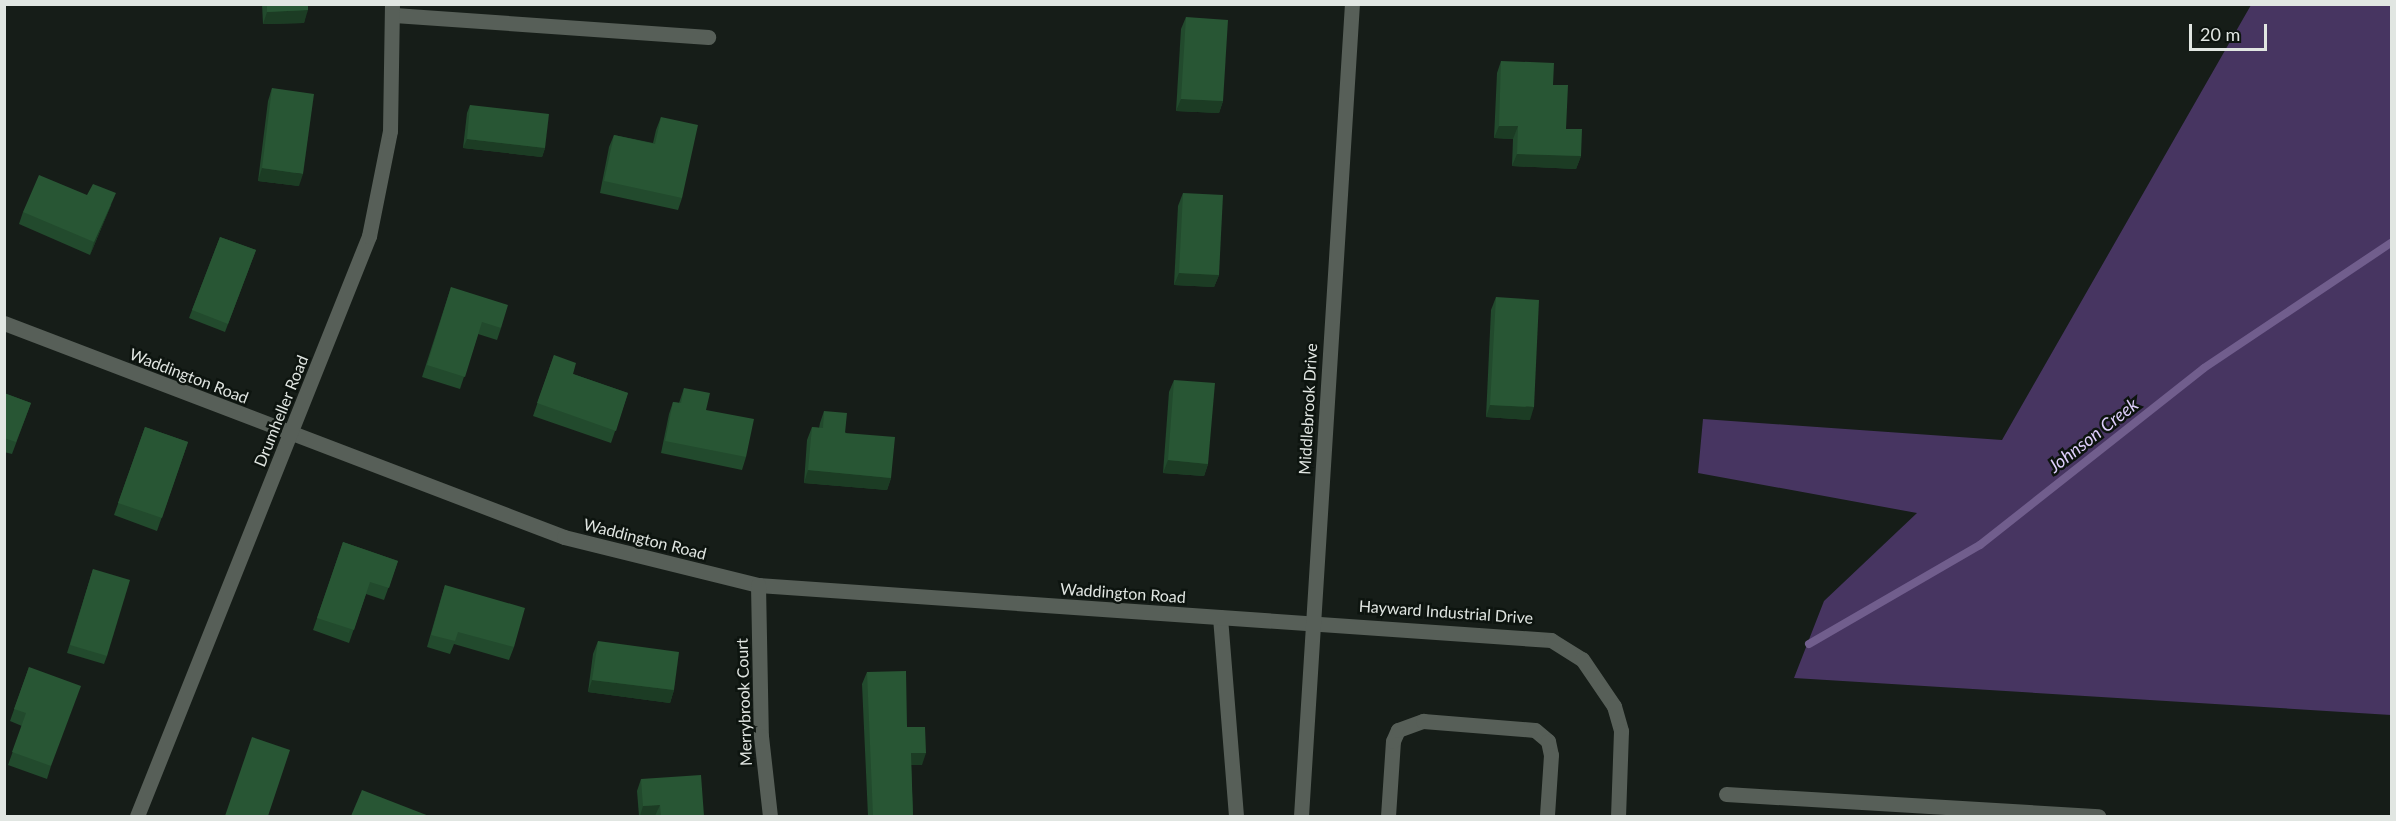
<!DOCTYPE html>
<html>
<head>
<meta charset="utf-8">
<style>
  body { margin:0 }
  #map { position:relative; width:2396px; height:821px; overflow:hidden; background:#161d18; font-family:Lato,sans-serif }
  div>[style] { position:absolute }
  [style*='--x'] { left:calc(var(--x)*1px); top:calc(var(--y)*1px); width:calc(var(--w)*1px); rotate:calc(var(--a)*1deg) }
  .forest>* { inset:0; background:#473561 }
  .stream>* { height:8px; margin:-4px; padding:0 4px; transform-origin:4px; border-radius:4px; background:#715e8d }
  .service>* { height:15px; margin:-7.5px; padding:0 7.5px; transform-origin:7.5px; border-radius:7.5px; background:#575f58 }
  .minor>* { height:15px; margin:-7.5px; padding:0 7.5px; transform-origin:7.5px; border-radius:7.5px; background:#575f58 }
  .tertiary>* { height:15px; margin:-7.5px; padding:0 7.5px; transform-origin:7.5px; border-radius:7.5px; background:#575f58 }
  .wall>* { inset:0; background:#224a2d }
  .shaded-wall>* { inset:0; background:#1c3c24 }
  .building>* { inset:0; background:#285634 }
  span { translate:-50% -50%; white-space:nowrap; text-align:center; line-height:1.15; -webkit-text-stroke:5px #0d140f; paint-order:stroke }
  .street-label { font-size:16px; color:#e1e6e2 }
  .water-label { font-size:18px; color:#decefb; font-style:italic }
  .frame { position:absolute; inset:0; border:6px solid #e1e6e2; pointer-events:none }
  .scale { position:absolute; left:2189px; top:24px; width:78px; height:27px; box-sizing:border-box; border:3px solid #e1e6e2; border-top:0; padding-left:8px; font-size:18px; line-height:21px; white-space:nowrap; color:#e1e6e2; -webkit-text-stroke:4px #0d140f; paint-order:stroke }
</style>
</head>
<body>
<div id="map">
  <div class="forest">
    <div style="clip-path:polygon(2251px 5px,2391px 5px,2391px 715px,1794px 678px,1824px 601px,1917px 513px,1698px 473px,1703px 419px,2002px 440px)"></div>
  </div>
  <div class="stream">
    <div style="--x:1809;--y:644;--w:198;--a:-30.1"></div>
    <div style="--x:1980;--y:545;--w:285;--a:-38.3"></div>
    <div style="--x:2204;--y:368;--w:226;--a:-33.8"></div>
  </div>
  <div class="service">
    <div style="--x:1220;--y:617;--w:200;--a:85.4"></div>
    <div style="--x:1726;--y:794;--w:373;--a:3.4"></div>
    <div style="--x:1388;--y:816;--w:75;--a:-86.2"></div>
    <div style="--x:1393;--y:741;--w:12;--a:-66"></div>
    <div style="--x:1398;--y:730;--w:27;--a:-20"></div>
    <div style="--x:1423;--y:721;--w:112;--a:4.6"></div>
    <div style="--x:1535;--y:730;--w:17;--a:40"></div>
    <div style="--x:1548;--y:741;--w:14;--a:78"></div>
    <div style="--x:1551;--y:755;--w:61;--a:93.8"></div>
  </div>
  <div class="minor">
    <div style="--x:394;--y:15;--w:315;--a:4"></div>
    <div style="--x:4;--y:323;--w:599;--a:20.91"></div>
    <div style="--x:564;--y:537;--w:200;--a:13.9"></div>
    <div style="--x:758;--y:585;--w:795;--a:3.97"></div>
    <div style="--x:1551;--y:640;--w:36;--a:32"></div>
    <div style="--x:1582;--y:659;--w:57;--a:55.8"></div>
    <div style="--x:1614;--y:706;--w:26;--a:74"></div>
    <div style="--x:1621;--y:731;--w:85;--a:92"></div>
    <div style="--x:758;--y:585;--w:151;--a:88.9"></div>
    <div style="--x:761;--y:736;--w:81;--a:83.6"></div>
    <div style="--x:137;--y:816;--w:625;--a:-68.2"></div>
    <div style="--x:369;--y:236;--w:107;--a:-78.7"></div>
    <div style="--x:390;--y:131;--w:127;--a:-89.1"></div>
  </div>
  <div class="tertiary">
    <div style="--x:1301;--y:816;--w:814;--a:-86.41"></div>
  </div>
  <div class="wall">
    <div style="clip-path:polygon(262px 4px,308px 4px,304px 23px,263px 24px)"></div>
    <div style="clip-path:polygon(1186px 17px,1223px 101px,1219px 113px,1176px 111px,1181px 29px)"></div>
    <div style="clip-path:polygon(1501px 61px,1553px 85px,1566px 129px,1581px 156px,1576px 169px,1512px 166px,1513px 139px,1494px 138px,1497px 73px)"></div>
    <div style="clip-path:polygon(272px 88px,299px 186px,258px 181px,268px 101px)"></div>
    <div style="clip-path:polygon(470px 105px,545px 148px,542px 157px,463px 148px,467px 113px)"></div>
    <div style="clip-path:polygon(661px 117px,682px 198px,678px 210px,600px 193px,609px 147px,614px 135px,653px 143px,656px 130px)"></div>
    <div style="clip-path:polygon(1183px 193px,1219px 275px,1214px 287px,1174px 285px,1178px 206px)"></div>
    <div style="clip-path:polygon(87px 195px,111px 205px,90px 255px,19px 224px,23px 212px)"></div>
    <div style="clip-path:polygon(220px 237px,256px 250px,225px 332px,189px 318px)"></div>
    <div style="clip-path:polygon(451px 287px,501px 328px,497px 340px,478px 334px,460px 389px,422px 377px)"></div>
    <div style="clip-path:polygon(1496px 297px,1530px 420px,1486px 417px,1491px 310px)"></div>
    <div style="clip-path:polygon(554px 355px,573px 374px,628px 393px,611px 443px,533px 416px)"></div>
    <div style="clip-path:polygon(1174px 380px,1208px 464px,1204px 476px,1163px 473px,1169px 392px)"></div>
    <div style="clip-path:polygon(684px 388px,706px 410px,746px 457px,742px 470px,661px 453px,669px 414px,673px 402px,679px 403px)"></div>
    <div style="clip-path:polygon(4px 393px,31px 403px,12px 454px,4px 452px)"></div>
    <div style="clip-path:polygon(824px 411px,891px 478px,887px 490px,804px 483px,807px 440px,812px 427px,819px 428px,820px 423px)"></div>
    <div style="clip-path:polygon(145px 427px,188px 442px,157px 531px,114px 515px)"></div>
    <div style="clip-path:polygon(343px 542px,398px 561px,384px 600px,366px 594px,349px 643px,313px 630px)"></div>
    <div style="clip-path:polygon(93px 569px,107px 656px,104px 664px,67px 653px)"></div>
    <div style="clip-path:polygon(445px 585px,514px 647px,509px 660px,454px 644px,450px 654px,427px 647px,441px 598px)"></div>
    <div style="clip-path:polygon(598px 641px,674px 690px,670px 703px,588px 692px,593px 654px)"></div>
    <div style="clip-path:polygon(29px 667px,51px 766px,47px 779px,8px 765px,22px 726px,10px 721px)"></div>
    <div style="clip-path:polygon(867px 672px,907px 727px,922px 765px,911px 765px,913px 816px,868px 816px,862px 684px)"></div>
    <div style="clip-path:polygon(641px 779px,704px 816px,639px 816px,637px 791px)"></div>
  </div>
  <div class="shaded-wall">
    <div style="clip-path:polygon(308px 10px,304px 23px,263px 24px,267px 12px)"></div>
    <div style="clip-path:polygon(1181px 99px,1223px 101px,1219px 113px,1176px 111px)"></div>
    <div style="clip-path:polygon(1499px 126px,1518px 126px,1513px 139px,1494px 138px)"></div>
    <div style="clip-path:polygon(467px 139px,545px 148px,542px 157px,463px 148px)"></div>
    <div style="clip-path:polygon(1517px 154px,1581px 156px,1576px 169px,1512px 166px)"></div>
    <div style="clip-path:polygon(262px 168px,303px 174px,299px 186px,258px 181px)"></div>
    <div style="clip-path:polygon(116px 193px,111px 205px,90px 255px,94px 242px)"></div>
    <div style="clip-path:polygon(1179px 273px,1219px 275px,1214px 287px,1174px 285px)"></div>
    <div style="clip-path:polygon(1490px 405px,1534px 407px,1530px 420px,1486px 417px)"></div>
    <div style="clip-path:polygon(1168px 460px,1208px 464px,1204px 476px,1163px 473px)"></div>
    <div style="clip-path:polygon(808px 470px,891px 478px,887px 490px,804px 483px)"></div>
    <div style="clip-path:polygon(592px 680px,674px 690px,670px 703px,588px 692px)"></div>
    <div style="clip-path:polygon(911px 753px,926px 753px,922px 765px,906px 765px)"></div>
    <div style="clip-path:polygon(660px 805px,655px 816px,640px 816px,643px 806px)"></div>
  </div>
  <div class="building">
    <div style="clip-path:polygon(267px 4px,308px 4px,308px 10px,267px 12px)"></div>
    <div style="clip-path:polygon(1186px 17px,1228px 20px,1223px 101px,1181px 99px)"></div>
    <div style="clip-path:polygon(1501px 61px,1554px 63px,1553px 85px,1568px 85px,1566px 129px,1582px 129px,1581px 156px,1517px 154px,1518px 126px,1499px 126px)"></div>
    <div style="clip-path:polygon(272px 88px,314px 94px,303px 174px,262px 168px)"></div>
    <div style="clip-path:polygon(470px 105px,549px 114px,545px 148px,467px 139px)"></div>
    <div style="clip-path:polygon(661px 117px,698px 125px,682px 198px,604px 181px,614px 135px,655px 144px)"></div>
    <div style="clip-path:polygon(39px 175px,87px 195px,93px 184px,116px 193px,94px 242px,23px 212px)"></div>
    <div style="clip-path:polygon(1183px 193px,1223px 195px,1219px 275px,1179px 273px)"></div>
    <div style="clip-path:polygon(220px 237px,256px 250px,228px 324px,192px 310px)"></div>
    <div style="clip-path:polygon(451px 287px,508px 305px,501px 328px,482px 322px,465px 377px,427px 365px)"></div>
    <div style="clip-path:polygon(1496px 297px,1539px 300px,1534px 407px,1490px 405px)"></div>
    <div style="clip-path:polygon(554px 355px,576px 363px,573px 374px,628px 393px,616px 431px,537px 403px)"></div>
    <div style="clip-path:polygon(1174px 380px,1215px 383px,1208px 464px,1168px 460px)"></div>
    <div style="clip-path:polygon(684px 388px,710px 393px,706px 410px,754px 419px,746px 457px,665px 441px,673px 402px,681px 403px)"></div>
    <div style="clip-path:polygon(4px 393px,31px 403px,16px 442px,4px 438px)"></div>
    <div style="clip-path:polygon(824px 411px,847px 413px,845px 433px,895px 437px,891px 478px,808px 470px,812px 427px,823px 428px)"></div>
    <div style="clip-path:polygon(145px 427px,188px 442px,162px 518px,118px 503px)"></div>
    <div style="clip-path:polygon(343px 542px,398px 561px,389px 588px,370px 582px,354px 630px,317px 618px)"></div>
    <div style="clip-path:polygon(93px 569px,130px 580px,107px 656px,70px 645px)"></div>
    <div style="clip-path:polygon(445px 585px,525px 608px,514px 647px,458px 632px,455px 641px,431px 635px)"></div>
    <div style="clip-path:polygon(598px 641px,679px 652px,674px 690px,592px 680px)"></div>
    <div style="clip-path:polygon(29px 667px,81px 686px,51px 766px,12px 752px,26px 713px,14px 709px)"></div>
    <div style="clip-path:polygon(906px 671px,907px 727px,925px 727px,926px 753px,911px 753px,913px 816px,873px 816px,867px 672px)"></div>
    <div style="clip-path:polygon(252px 737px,290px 750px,268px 816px,225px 816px)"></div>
    <div style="clip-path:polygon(701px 775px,704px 816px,661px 816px,660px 805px,643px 806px,641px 779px)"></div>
    <div style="clip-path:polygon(362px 790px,429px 816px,351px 816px)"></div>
  </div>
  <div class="street-label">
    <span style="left:189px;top:376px;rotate:21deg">Waddington Road</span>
    <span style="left:1308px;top:409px;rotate:-87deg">Middlebrook Drive</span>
    <span style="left:281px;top:411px;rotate:-68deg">Drumheller Road</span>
    <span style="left:645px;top:539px;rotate:14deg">Waddington Road</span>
    <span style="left:1123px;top:593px;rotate:4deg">Waddington Road</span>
    <span style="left:1446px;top:612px;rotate:4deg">Hayward Industrial Drive</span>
    <span style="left:744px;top:702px;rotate:-92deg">Merrybrook Court</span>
  </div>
  <div class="water-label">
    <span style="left:2093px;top:435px;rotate:-38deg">Johnson Creek</span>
  </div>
  <div class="frame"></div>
  <div class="scale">20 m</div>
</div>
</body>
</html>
